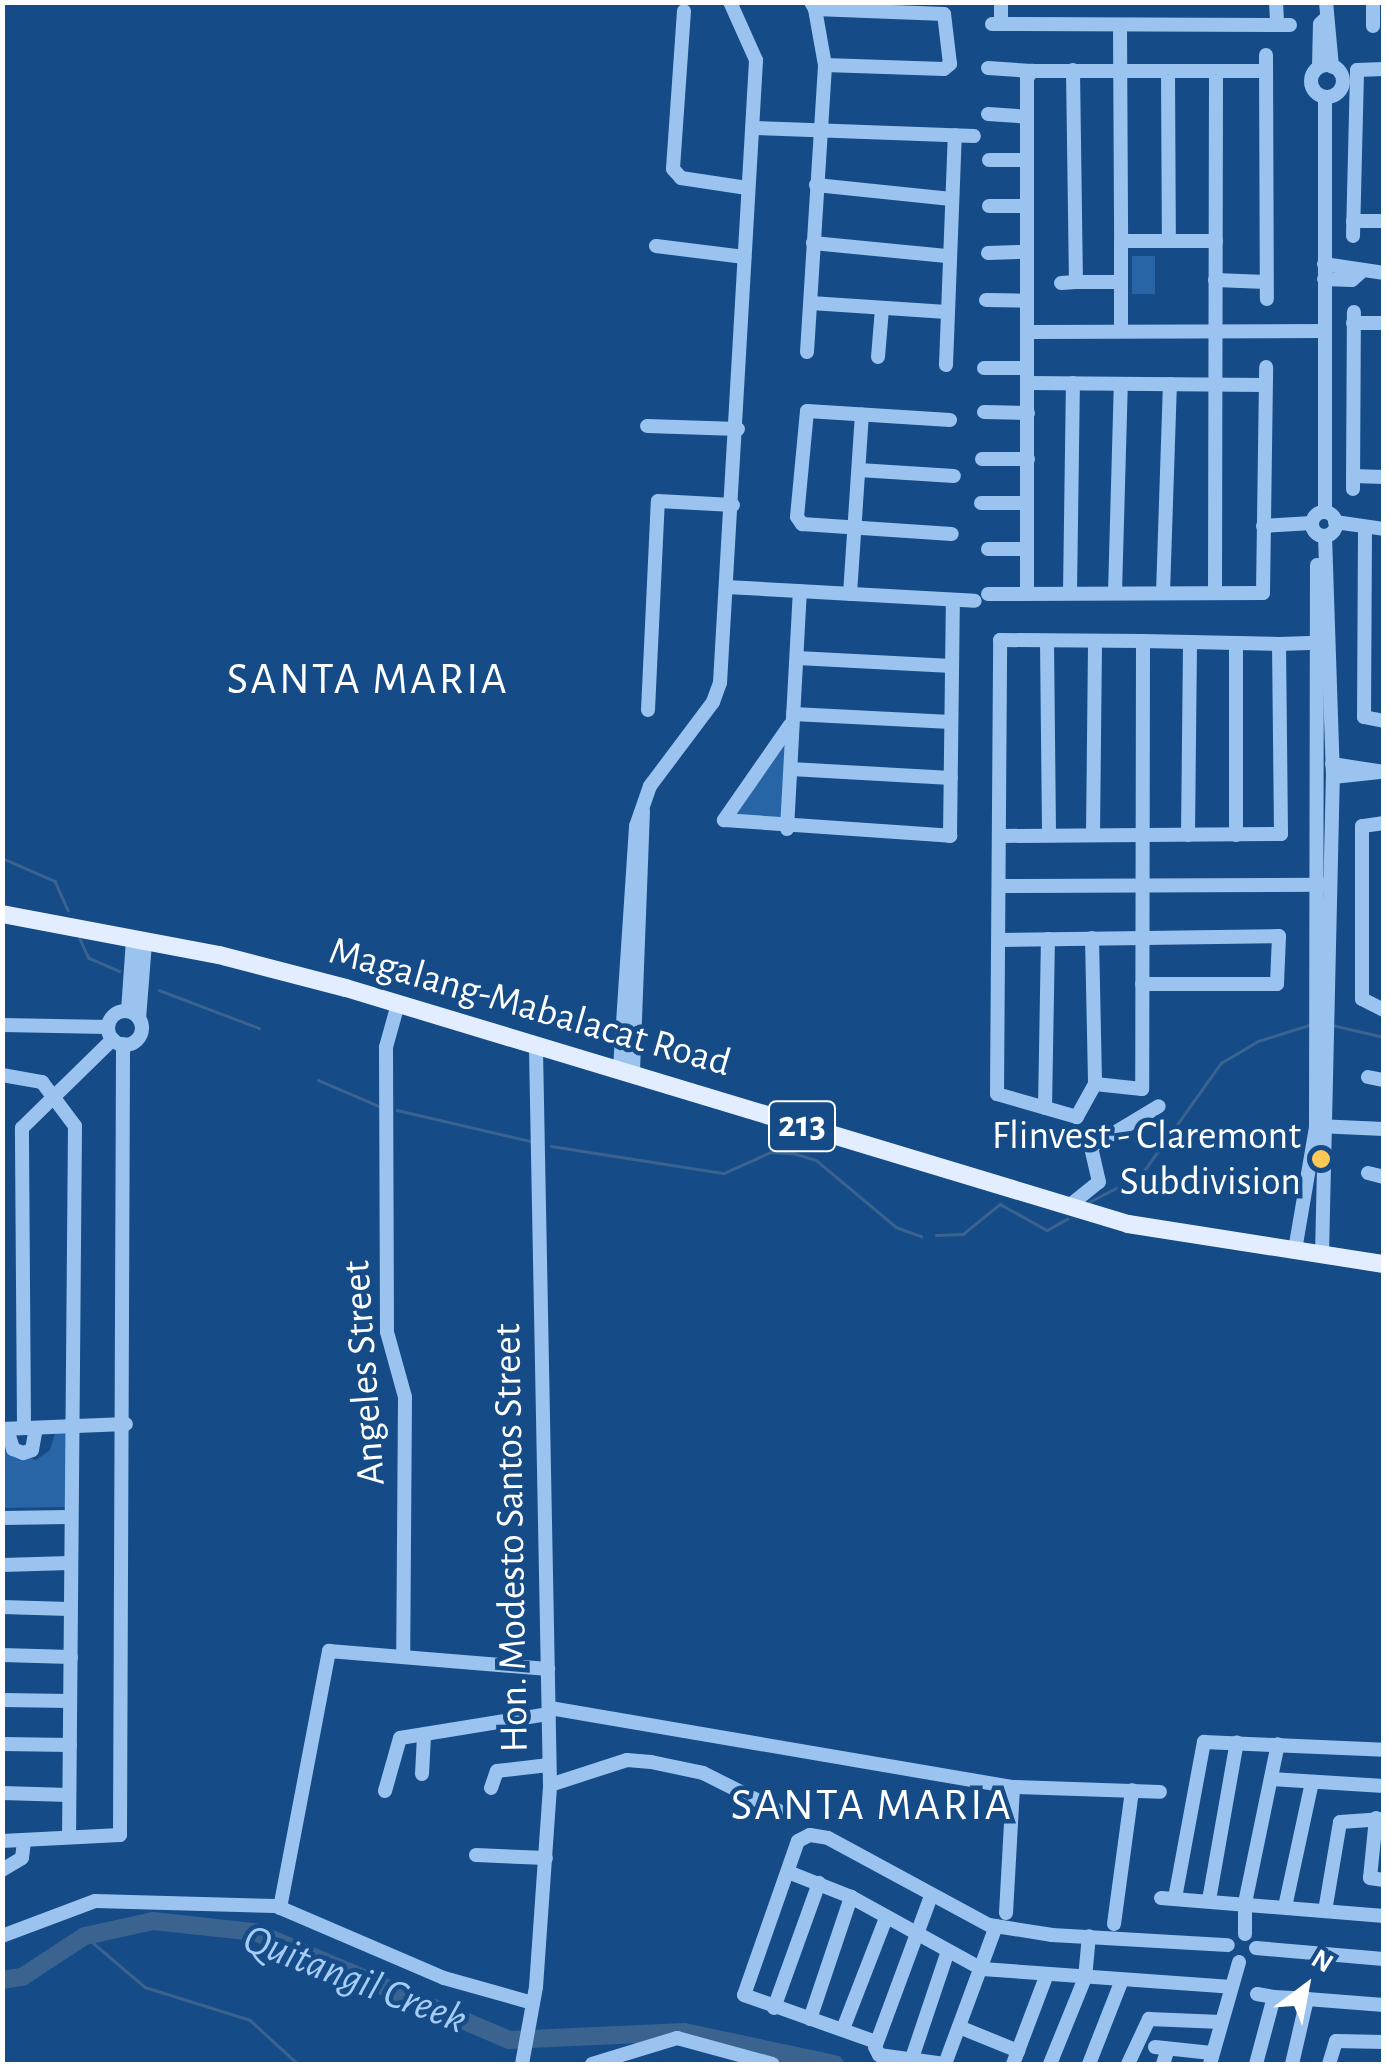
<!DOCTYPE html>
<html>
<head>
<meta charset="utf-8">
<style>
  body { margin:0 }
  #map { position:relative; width:1386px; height:2067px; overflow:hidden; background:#154b87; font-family:"Alegreya Sans",sans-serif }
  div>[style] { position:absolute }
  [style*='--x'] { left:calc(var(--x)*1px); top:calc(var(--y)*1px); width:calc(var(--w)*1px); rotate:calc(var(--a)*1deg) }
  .green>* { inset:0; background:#2765a6 }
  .stream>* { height:2.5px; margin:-1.25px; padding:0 1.25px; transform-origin:1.25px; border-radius:1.25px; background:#3b6390 }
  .river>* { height:18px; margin:-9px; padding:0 9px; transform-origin:9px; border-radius:9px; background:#3b6390 }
  .minor>* { height:14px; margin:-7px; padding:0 7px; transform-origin:7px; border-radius:7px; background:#9bc3ef }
  .minor>.ring { margin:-7px; padding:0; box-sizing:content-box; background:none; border:14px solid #9bc3ef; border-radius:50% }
  .major>* { height:18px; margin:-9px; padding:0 9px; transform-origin:9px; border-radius:9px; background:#e2eeff }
  .dots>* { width:28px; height:28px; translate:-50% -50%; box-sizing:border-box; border:5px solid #154b87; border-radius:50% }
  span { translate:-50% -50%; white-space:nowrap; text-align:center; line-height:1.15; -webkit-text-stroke:9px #154b87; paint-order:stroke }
  .shield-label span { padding:2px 8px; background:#154b87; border:2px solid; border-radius:8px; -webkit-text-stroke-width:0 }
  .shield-label { font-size:38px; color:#fff; font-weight:700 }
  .street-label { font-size:40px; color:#fff }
  .poi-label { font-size:40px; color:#fff }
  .right { translate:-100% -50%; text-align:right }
  .water-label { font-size:42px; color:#a6cdf6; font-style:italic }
  .quarter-label { font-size:45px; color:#fff; letter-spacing:2.5px }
  .frame { position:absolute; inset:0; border:5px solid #fff; pointer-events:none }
  .north { position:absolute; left:1256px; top:1937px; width:100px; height:100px; -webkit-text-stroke:8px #154b87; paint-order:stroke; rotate:32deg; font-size:28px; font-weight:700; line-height:40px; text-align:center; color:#fff }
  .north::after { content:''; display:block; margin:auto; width:35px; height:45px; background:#fff; clip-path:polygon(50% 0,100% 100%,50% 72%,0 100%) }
</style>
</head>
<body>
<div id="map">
  <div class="green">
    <div style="clip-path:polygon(1132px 256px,1155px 256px,1155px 294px,1132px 294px)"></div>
    <div style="clip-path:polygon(786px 736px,782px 824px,734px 818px)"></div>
    <div style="clip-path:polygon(55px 1433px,77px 1433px,65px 1507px,3px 1508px,2px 1434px,20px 1454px,36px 1460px,50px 1450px)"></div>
  </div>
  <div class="stream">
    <div style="--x:2;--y:858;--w:58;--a:23.5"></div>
    <div style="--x:55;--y:881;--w:32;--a:66"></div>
    <div style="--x:80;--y:939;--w:21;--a:65"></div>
    <div style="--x:89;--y:958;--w:33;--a:23"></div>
    <div style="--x:159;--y:990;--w:107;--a:20.8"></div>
    <div style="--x:1332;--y:1025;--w:53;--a:13"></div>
    <div style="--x:318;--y:1080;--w:66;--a:23.1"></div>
    <div style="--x:397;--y:1110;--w:137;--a:13.1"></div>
    <div style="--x:551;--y:1146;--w:175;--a:8.9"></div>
    <div style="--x:724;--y:1173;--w:51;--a:-24.1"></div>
    <div style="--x:771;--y:1152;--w:22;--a:3"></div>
    <div style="--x:793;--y:1153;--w:24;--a:17"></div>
    <div style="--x:816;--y:1160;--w:104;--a:39.9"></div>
    <div style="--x:896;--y:1227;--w:27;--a:20"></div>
    <div style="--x:1089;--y:1202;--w:59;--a:-27.4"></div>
    <div style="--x:1141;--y:1175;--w:138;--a:-54.5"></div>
    <div style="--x:1221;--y:1063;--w:43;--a:-30.7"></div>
    <div style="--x:1258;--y:1041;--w:53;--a:-17.4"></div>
    <div style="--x:936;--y:1235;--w:27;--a:-2"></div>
    <div style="--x:963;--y:1234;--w:48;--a:-39"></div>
    <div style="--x:1000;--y:1204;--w:54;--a:29"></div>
    <div style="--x:1047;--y:1230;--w:23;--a:-29"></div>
    <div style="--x:85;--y:1936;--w:79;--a:40.4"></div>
    <div style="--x:145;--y:1987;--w:110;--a:17.4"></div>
    <div style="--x:250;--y:2020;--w:65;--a:42.5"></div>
  </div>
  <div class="river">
    <div style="--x:2;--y:1980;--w:20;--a:-9"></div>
    <div style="--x:22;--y:1977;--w:75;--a:-33.1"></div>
    <div style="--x:85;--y:1936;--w:70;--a:-12.4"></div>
    <div style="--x:153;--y:1921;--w:103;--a:6.2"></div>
    <div style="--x:255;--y:1932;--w:276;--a:23"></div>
    <div style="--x:509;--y:2040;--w:175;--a:-2.6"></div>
    <div style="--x:684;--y:2032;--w:154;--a:12"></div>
  </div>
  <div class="minor">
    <div style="--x:1276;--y:2;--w:22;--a:87"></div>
    <div style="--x:1326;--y:2;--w:65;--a:84.7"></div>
    <div style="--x:1373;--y:2;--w:24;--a:90"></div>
    <div style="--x:815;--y:9;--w:57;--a:79.9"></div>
    <div style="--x:684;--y:11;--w:158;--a:94"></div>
    <div style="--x:673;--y:169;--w:12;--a:48"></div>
    <div style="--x:681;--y:178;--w:67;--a:8.6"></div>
    <div style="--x:992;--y:24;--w:298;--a:0.2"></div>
    <div style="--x:1001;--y:24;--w:22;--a:-90"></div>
    <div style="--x:1120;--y:26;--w:215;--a:89.7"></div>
    <div style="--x:1266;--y:55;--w:244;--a:89.8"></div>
    <div class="ring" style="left:1311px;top:65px;width:18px;height:18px"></div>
    <div style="--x:1319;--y:67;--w:43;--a:-88.7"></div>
    <div style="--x:1320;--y:24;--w:8;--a:-45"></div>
    <div style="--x:988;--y:68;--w:44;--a:3.9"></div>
    <div style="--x:1073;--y:70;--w:212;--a:89.2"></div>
    <div style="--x:1076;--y:282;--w:45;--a:0"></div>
    <div style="--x:1168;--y:72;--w:169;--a:89.7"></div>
    <div style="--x:988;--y:114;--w:39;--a:4"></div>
    <div style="--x:754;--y:128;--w:220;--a:2.1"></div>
    <div style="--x:989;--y:160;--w:37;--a:0"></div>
    <div style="--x:816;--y:185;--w:136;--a:5.9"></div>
    <div style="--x:989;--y:206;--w:37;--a:0"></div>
    <div style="--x:1353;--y:221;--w:31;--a:0"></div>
    <div style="--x:1353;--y:236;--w:166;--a:-88.6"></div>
    <div style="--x:1357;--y:70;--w:27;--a:-2"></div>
    <div style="--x:813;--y:243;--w:134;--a:5.6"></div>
    <div style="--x:656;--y:246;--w:89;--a:7.1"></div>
    <div style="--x:988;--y:253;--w:38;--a:-2"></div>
    <div style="--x:1324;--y:264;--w:61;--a:8.5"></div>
    <div style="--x:1324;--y:279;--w:28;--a:2"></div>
    <div style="--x:1352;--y:280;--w:11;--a:-41"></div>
    <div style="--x:1215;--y:280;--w:51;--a:2.2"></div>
    <div style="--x:1061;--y:283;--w:15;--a:-4"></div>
    <div style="--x:986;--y:300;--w:39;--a:1"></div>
    <div style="--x:811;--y:303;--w:136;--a:3.8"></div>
    <div style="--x:1353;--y:323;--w:31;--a:0"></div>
    <div style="--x:1121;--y:331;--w:90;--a:-90"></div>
    <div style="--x:1121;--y:241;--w:95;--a:0"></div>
    <div style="--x:1027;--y:332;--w:296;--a:-0.2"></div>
    <div style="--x:807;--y:352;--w:288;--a:-86.4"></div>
    <div style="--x:825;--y:65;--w:119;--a:1.9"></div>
    <div style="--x:944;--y:69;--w:8;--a:-40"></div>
    <div style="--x:950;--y:64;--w:50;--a:-96.8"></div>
    <div style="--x:944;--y:14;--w:129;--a:-177.8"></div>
    <div style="--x:815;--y:9;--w:8;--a:-120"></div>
    <div style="--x:878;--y:357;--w:49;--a:-85.3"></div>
    <div style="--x:946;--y:365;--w:230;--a:-87.8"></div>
    <div style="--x:984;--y:368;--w:43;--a:0"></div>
    <div style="--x:1028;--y:383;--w:237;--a:0.5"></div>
    <div style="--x:984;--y:412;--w:44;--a:1.3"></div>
    <div style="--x:950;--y:420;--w:143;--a:-176.4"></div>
    <div style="--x:807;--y:411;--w:106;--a:95.4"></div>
    <div style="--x:797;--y:517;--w:9;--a:54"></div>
    <div style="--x:802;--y:524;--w:150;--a:3.8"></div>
    <div style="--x:647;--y:426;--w:91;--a:1.9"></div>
    <div style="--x:982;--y:459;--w:46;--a:0"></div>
    <div style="--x:859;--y:470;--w:95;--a:3.6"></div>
    <div style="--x:1353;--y:476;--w:31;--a:2"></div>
    <div style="--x:1353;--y:489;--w:177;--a:-89.7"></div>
    <div style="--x:981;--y:503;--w:46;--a:0"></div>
    <div style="--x:1325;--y:512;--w:415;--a:-90"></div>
    <div class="ring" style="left:1312px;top:512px;width:10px;height:10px"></div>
    <div style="--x:1335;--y:522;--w:49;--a:8.1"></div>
    <div style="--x:1263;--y:526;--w:49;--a:-3.5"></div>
    <div style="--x:1365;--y:529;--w:188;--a:90.3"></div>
    <div style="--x:1364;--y:717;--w:20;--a:11"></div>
    <div style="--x:988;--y:549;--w:38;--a:0"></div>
    <div style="--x:727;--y:587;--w:248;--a:3.2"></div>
    <div style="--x:1027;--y:592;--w:514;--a:-90"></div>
    <div style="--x:1027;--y:78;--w:9;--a:-54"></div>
    <div style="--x:1032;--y:71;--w:234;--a:0"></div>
    <div style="--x:1070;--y:593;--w:210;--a:-89.2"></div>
    <div style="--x:1115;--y:593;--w:209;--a:-88.4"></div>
    <div style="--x:1163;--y:593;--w:209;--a:-88.1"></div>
    <div style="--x:1215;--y:593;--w:522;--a:-89.89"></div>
    <div style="--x:850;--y:594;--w:180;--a:-86.2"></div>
    <div style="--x:988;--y:594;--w:275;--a:-0.2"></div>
    <div style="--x:1263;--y:593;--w:226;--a:-89.2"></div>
    <div style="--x:1047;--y:641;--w:194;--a:89.4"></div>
    <div style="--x:1143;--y:641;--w:448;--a:90.1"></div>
    <div style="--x:1142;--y:1089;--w:47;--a:-173.9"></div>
    <div style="--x:1095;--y:1084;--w:38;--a:119"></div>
    <div style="--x:1077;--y:1117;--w:83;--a:-164"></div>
    <div style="--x:997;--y:1094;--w:454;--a:-89.6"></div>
    <div style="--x:1000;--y:640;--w:143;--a:0.4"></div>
    <div style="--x:1143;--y:641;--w:47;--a:1.2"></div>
    <div style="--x:1190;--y:642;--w:89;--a:1.3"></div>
    <div style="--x:1279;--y:644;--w:38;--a:-2"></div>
    <div style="--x:797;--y:658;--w:155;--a:3"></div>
    <div style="--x:648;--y:710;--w:209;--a:-87.3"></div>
    <div style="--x:658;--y:501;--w:75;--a:3.1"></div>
    <div style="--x:793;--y:714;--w:158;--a:2.9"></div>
    <div style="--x:790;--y:725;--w:116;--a:124.8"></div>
    <div style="--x:724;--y:820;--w:227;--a:4"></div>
    <div style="--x:950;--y:836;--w:236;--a:-89.3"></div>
    <div style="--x:1332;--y:764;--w:53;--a:8.7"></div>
    <div style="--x:791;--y:769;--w:160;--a:3.2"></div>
    <div style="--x:1333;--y:777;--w:47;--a:-6.1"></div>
    <div style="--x:1384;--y:823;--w:22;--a:172"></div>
    <div style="--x:1362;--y:826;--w:173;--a:90"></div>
    <div style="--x:1362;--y:999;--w:25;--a:27"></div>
    <div style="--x:787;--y:829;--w:238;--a:-86.9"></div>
    <div style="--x:1093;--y:835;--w:194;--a:-89.4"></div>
    <div style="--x:1188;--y:835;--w:193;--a:-89.4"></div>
    <div style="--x:1236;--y:835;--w:192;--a:-90"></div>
    <div style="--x:1000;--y:836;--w:281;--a:-0.4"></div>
    <div style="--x:1281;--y:834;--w:190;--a:-90.6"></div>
    <div style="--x:1000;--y:886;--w:324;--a:-0.2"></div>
    <div style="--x:1092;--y:938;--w:146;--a:88.8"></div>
    <div style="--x:999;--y:940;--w:280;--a:-0.8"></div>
    <div style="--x:1279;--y:936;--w:48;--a:92.4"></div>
    <div style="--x:1277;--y:984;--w:135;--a:180"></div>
    <div style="--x:398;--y:1004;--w:45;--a:105.6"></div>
    <div style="--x:386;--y:1047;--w:285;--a:89.8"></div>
    <div style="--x:387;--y:1332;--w:67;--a:74.5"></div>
    <div style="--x:405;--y:1397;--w:256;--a:90.4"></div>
    <div style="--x:128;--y:1011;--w:72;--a:-86"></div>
    <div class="ring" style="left:108px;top:1011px;width:20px;height:20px"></div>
    <div style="--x:139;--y:1019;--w:77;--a:-85.5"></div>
    <div style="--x:2;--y:1025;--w:106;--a:1.1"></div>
    <div style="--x:620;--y:1068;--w:243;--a:-86.2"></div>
    <div style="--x:636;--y:826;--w:42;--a:-70.7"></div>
    <div style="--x:650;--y:786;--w:105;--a:-53.1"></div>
    <div style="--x:713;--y:702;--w:20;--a:-70"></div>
    <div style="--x:720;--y:683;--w:624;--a:-86.69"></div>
    <div style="--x:756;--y:60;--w:64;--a:-114.1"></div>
    <div style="--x:633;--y:1071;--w:260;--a:-87.8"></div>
    <div style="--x:2;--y:1075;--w:41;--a:9.9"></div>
    <div style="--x:42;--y:1082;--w:55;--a:53.1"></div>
    <div style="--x:75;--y:1126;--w:711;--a:90.48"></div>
    <div style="--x:1368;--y:1077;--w:16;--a:11"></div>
    <div style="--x:1045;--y:1108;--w:169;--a:-89"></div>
    <div style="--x:1317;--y:1126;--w:67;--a:2.6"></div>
    <div style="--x:1368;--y:1173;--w:16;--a:14"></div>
    <div style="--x:1069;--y:1206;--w:38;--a:-39"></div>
    <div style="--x:1099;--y:1182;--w:36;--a:-103"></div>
    <div style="--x:1091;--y:1147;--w:79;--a:-31.1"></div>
    <div style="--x:1295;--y:1250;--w:125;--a:-80.3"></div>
    <div style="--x:1316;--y:1127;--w:562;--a:-89.9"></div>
    <div style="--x:1322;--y:1255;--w:478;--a:-88.7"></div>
    <div style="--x:1333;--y:777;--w:241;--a:-91.9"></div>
    <div style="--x:24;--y:1427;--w:299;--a:-90.4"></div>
    <div style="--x:22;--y:1128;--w:127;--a:-44.4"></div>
    <div style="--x:2;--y:1429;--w:124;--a:-2.3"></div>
    <div style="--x:7;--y:1429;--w:21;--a:73"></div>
    <div style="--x:13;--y:1449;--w:11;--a:22"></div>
    <div style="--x:23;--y:1453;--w:9;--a:-18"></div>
    <div style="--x:32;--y:1450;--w:22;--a:-80"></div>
    <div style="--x:2;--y:1518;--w:67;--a:-0.9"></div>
    <div style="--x:2;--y:1565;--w:68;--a:-1.7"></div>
    <div style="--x:2;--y:1607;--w:67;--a:1.7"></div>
    <div style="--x:2;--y:1655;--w:69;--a:1.7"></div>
    <div style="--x:2;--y:1700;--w:68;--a:0.8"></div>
    <div style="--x:550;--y:1708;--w:470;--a:9.7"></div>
    <div style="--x:1013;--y:1787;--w:147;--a:1.9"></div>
    <div style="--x:2;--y:1744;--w:68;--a:0.8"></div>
    <div style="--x:422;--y:1774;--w:38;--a:-87"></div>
    <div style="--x:1271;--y:1779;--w:113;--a:3.5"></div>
    <div style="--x:550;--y:1785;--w:81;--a:-18"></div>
    <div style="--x:627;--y:1760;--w:24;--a:5"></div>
    <div style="--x:651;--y:1762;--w:53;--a:11.9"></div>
    <div style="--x:703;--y:1773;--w:89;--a:26.6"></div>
    <div style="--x:491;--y:1788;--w:18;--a:-71"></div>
    <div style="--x:497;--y:1771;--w:52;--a:-6.6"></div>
    <div style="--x:385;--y:1791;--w:55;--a:-74.2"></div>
    <div style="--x:400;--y:1738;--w:151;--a:-9.2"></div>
    <div style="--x:2;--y:1793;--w:67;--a:1.7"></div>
    <div style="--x:1376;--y:1818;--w:60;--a:95.7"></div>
    <div style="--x:1370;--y:1878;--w:14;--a:8"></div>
    <div style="--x:2;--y:1841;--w:118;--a:-2.9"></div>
    <div style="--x:120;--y:1835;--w:791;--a:-89.78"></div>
    <div style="--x:476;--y:1855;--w:70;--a:2.5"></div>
    <div style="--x:2;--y:1870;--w:23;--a:-31"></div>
    <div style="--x:22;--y:1858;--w:17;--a:-83"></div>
    <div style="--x:788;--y:1872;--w:68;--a:21.6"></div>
    <div style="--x:851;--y:1897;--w:149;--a:28.8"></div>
    <div style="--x:982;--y:1969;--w:250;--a:4.1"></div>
    <div style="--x:931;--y:1896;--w:161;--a:110.3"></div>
    <div style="--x:875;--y:2047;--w:9;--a:63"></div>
    <div style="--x:879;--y:2055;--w:68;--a:7.7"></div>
    <div style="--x:1161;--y:1898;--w:224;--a:4.6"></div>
    <div style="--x:1175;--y:1898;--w:159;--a:-79.5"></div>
    <div style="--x:1204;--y:1742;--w:180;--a:2.5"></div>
    <div style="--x:1209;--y:1900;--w:160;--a:-80"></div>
    <div style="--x:1285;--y:1907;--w:128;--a:-77.8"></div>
    <div style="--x:280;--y:1908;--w:262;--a:-79.2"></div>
    <div style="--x:329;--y:1651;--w:220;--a:4.7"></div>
    <div style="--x:1325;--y:1911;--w:90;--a:-80.4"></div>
    <div style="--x:1340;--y:1822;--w:44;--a:-3.9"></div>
    <div style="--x:1006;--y:1913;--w:126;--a:-86.8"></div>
    <div style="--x:1114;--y:1924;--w:135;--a:-82.3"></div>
    <div style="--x:1245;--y:1934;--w:31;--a:-90"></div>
    <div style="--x:1245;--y:1903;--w:162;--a:-78.3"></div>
    <div style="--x:2;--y:1936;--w:99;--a:-20.6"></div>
    <div style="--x:95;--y:1901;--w:181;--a:1.6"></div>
    <div style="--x:276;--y:1906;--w:183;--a:23.2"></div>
    <div style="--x:444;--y:1978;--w:92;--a:15.7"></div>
    <div style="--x:1256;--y:1948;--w:128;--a:4.9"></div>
    <div style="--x:1257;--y:1994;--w:17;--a:10"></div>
    <div style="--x:774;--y:2008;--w:133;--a:-70.2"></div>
    <div style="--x:810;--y:2019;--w:129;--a:-71.4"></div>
    <div style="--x:959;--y:2027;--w:64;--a:22.1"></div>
    <div style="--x:843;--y:2029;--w:119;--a:-68.8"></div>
    <div style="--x:876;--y:2042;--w:140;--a:-160.4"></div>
    <div style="--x:744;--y:1995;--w:163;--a:-70.7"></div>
    <div style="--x:798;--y:1841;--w:13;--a:-27"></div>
    <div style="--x:810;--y:1835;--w:18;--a:9"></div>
    <div style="--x:828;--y:1838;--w:183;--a:28.4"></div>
    <div style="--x:989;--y:1925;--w:64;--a:9"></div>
    <div style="--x:1052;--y:1935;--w:176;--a:3.3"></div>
    <div style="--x:1155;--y:2047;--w:57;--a:6"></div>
    <div style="--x:911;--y:2061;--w:116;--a:-71.4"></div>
    <div style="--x:522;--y:2064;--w:78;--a:-79.7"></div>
    <div style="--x:536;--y:1987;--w:202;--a:-86"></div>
    <div style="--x:550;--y:1785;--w:739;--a:-91.09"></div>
    <div style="--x:592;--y:2064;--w:89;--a:-17"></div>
    <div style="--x:677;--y:2038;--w:99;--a:15.2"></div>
    <div style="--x:945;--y:2064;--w:147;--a:-69.7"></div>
    <div style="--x:1013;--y:2064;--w:96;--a:-69.3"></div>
    <div style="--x:1050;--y:2064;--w:93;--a:-67.9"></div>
    <div style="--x:1085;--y:1978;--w:42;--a:-84.6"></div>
    <div style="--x:1089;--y:2064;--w:90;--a:-68.6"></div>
    <div style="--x:1128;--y:2064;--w:50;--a:-65"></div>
    <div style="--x:1149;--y:2019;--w:72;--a:2.4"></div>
    <div style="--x:1163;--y:2064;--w:16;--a:-72"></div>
    <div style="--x:1210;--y:2064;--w:106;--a:-74.1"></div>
    <div style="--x:1256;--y:2064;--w:69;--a:-75"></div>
    <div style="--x:1274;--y:1997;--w:33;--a:3"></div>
    <div style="--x:1292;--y:2064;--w:67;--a:-77"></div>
    <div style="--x:1307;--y:1999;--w:77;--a:4.5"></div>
    <div style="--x:1329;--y:2064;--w:24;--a:-73"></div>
    <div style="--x:1336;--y:2041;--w:48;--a:1.2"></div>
  </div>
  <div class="major">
    <div style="--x:2;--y:914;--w:221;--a:10.7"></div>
    <div style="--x:219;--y:955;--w:131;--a:14.6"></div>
    <div style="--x:346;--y:988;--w:817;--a:16.79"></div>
    <div style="--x:1128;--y:1224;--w:259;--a:8.9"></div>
  </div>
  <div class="dots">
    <div style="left:1321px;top:1159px;background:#ffc958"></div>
  </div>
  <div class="shield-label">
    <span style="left:802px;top:1126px">213</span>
  </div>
  <div class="street-label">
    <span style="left:530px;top:1007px;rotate:16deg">Magalang-Mabalacat Road</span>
    <span style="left:364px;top:1373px;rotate:-94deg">Angeles Street</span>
    <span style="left:511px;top:1538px;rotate:-91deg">Hon. Modesto Santos Street</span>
  </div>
  <div class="poi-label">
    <span class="right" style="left:1301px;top:1159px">Flinvest - Claremont<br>Subdivision</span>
  </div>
  <div class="water-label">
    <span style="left:355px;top:1979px;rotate:21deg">Quitangil Creek</span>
  </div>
  <div class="quarter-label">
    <span style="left:368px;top:680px">SANTA MARIA</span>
    <span style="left:872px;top:1806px">SANTA MARIA</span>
  </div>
  <div class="frame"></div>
  <div class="north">N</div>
</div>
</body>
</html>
